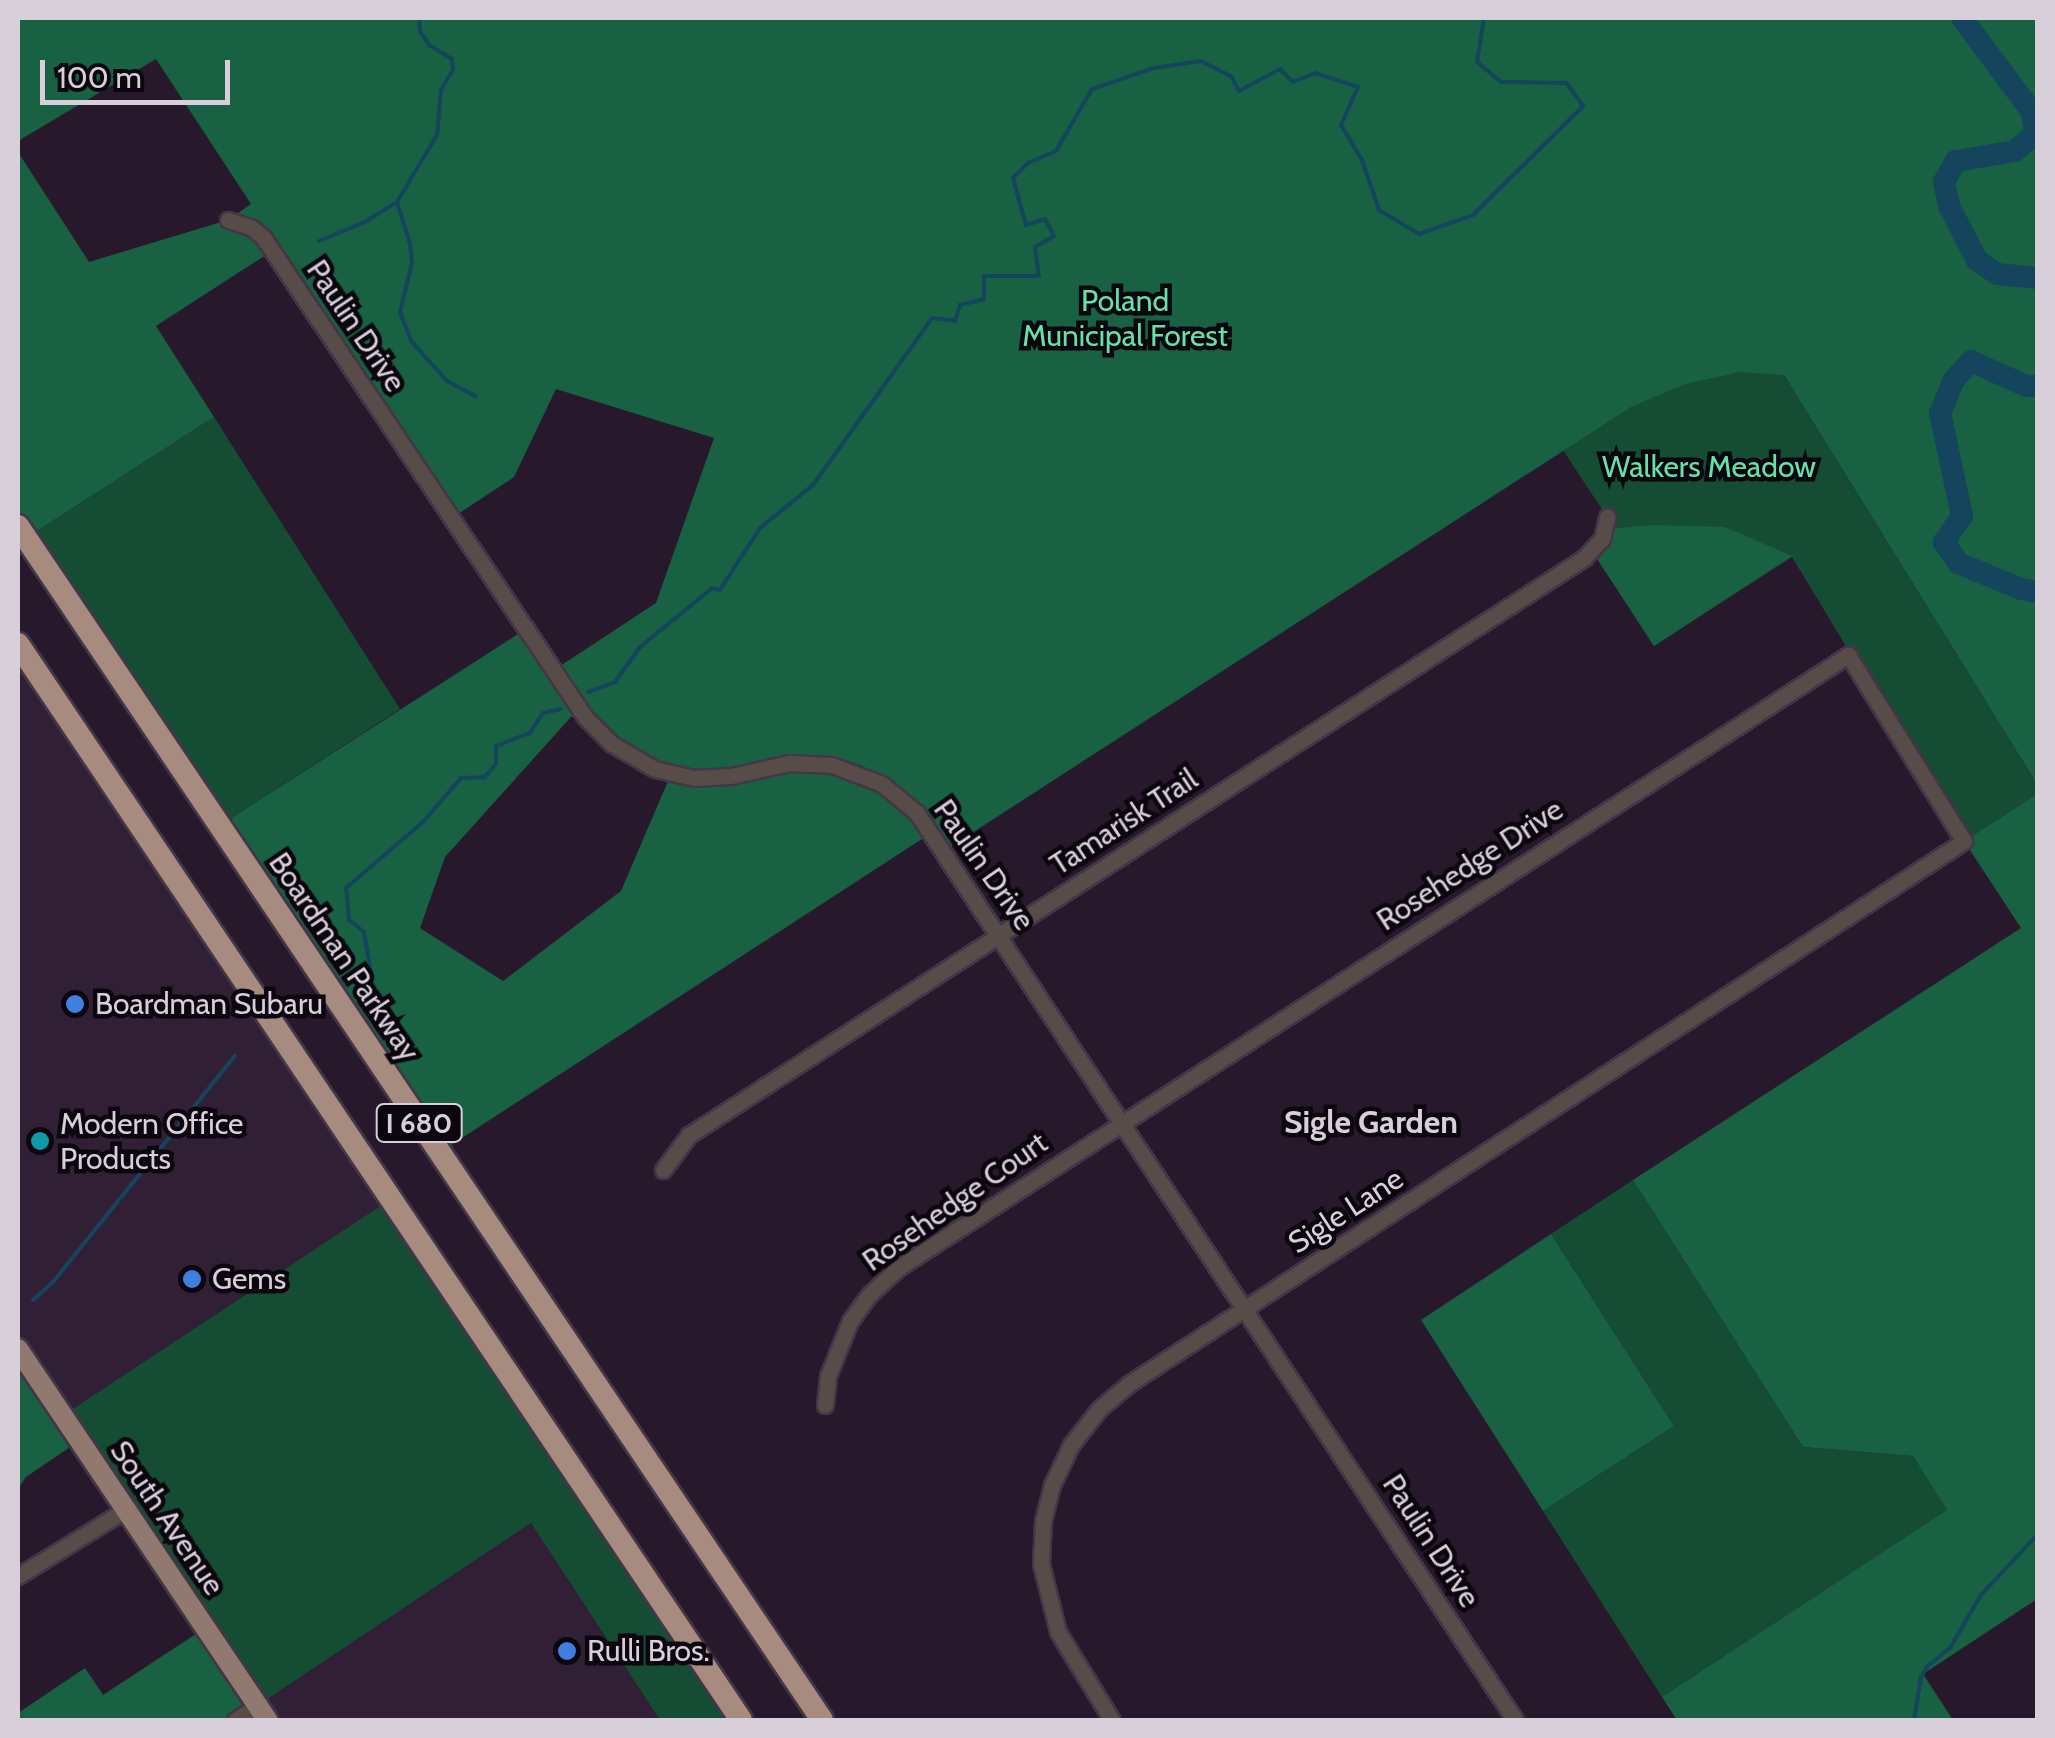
<!DOCTYPE html>
<html>
<head>
<meta charset="utf-8">
<style>
  body { margin:0 }
  #map { position:relative; width:2055px; height:1738px; overflow:hidden; background:#27192b; font-family:Cabin,sans-serif }
  div>[style] { position:absolute }
  [style*='--x'] { left:calc(var(--x)*1px); top:calc(var(--y)*1px); width:calc(var(--w)*1px); rotate:calc(var(--a)*1deg) }
  .built>* { inset:0; background:#311f36 }
  .green>* { inset:0; background:#154d34 }
  .forest>* { inset:0; background:#186143 }
  .stream>* { height:4px; margin:-2px; padding:0 2px; transform-origin:2px; border-radius:2px; background:#14455d }
  .river>* { height:22px; margin:-11px; padding:0 11px; transform-origin:11px; border-radius:11px; background:#14455d }
  .roads { filter:drop-shadow(2px 0 #433647) drop-shadow(-2px 0 #433647) drop-shadow(0 2px #433647) drop-shadow(0 -2px #433647) }
  .minor>* { height:15px; margin:-7.5px; padding:0 7.5px; transform-origin:7.5px; border-radius:7.5px; background:#584c48 }
  .major>* { height:20px; margin:-10px; padding:0 10px; transform-origin:10px; border-radius:10px; background:#92796f }
  .highway>* { height:22px; margin:-11px; padding:0 11px; transform-origin:11px; border-radius:11px; background:#a88b7f }
  .dots>* { width:28px; height:28px; translate:-50% -50%; box-sizing:border-box; border:5px solid #0c060e; border-radius:50% }
  span { translate:-50% -50%; white-space:nowrap; text-align:center; line-height:1.15; -webkit-text-stroke:9px #0c060e; paint-order:stroke }
  .shield-label span { padding:2px 8px; background:#0c060e; border:2px solid; border-radius:8px; -webkit-text-stroke-width:0 }
  .shield-label { font-size:28px; color:#d8cfdb; font-weight:700 }
  .park-label { font-size:30px; color:#66e2a9 }
  .street-label { font-size:30px; color:#d8cfdb }
  .poi-label { font-size:30px; color:#d8cfdb }
  .left { translate:0 -50%; text-align:left }
  .neighbourhood-label { font-size:32px; color:#d8cfdb; font-weight:700 }
  .frame { position:absolute; inset:0; border:20px solid #d8cfdb; pointer-events:none }
  .scale { position:absolute; left:40px; top:60px; width:190px; height:45px; box-sizing:border-box; border:5px solid #d8cfdb; border-top:0; padding-left:12px; font-size:30px; line-height:35px; white-space:nowrap; color:#d8cfdb; -webkit-text-stroke:8px #0c060e; paint-order:stroke }
</style>
</head>
<body>
<div id="map">
  <div class="built">
    <div style="clip-path:polygon(18px 644px,391px 1199px,62px 1416px,18px 1349px)"></div>
    <div style="clip-path:polygon(531px 1523px,660px 1720px,267px 1720px,257px 1706px)"></div>
  </div>
  <div class="green">
    <div style="clip-path:polygon(1735px 296px,2037px 784px,2037px 794px,1964px 841px,1792px 557px,1654px 646px,1592px 551px,1607px 517px,1540px 415px)"></div>
    <div style="clip-path:polygon(214px 417px,400px 709px,219px 826px,26px 538px)"></div>
    <div style="clip-path:polygon(1633px 1180px,1803px 1447px,1913px 1456px,1948px 1510px,1662px 1697px,1543px 1511px,1674px 1426px,1551px 1234px)"></div>
    <div style="clip-path:polygon(391px 1199px,741px 1720px,660px 1720px,531px 1523px,257px 1706px,62px 1416px)"></div>
  </div>
  <div class="forest">
    <div style="clip-path:polygon(evenodd,18px 18px,2037px 18px,2037px 784px,1784px 375px,1740px 372px,1685px 384px,1631px 407px,944px 851px,931px 833px,439px 1153px,219px 826px,526px 629px,554px 670px,656px 603px,714px 438px,556px 389px,514px 477px,452px 518px,272px 251px,156px 326px,214px 417px,26px 538px,18px 526px,18px 152px,89px 262px,228px 220px,251px 204px,156px 59px,18px 141px,18px 18px,579px 708px,593px 726px,671px 774px,621px 891px,503px 981px,420px 928px,445px 857px,579px 708px)"></div>
    <div style="clip-path:polygon(1654px 525px,1725px 527px,1792px 556px,1654px 646px,1592px 551px,1606px 529px)"></div>
    <div style="clip-path:polygon(2037px 794px,2037px 1599px,1923px 1674px,1953px 1720px,1677px 1720px,1662px 1697px,1947px 1510px,1913px 1456px,1803px 1447px,1633px 1180px,2021px 928px,1964px 841px)"></div>
    <div style="clip-path:polygon(1551px 1234px,1674px 1426px,1543px 1511px,1421px 1320px)"></div>
    <div style="clip-path:polygon(18px 1349px,79px 1441px,26px 1477px,18px 1489px)"></div>
    <div style="clip-path:polygon(205px 1628px,267px 1720px,18px 1720px,18px 1713px,85px 1668px,103px 1695px)"></div>
  </div>
  <div class="stream">
    <div style="--x:397;--y:202;--w:44;--a:72.8"></div>
    <div style="--x:410;--y:244;--w:19;--a:84"></div>
    <div style="--x:412;--y:263;--w:50;--a:103.8"></div>
    <div style="--x:400;--y:312;--w:31;--a:69"></div>
    <div style="--x:411;--y:341;--w:54;--a:48"></div>
    <div style="--x:447;--y:381;--w:32;--a:28"></div>
    <div style="--x:319;--y:241;--w:50;--a:-22.4"></div>
    <div style="--x:365;--y:222;--w:38;--a:-32"></div>
    <div style="--x:397;--y:202;--w:78;--a:-59.2"></div>
    <div style="--x:437;--y:135;--w:45;--a:-84.9"></div>
    <div style="--x:441;--y:90;--w:24;--a:-60"></div>
    <div style="--x:453;--y:69;--w:10;--a:-96"></div>
    <div style="--x:452;--y:59;--w:26;--a:-149"></div>
    <div style="--x:430;--y:46;--w:18;--a:-124"></div>
    <div style="--x:420;--y:31;--w:13;--a:-94"></div>
    <div style="--x:588;--y:692;--w:29;--a:-20"></div>
    <div style="--x:615;--y:682;--w:43;--a:-54.5"></div>
    <div style="--x:640;--y:647;--w:93;--a:-39.3"></div>
    <div style="--x:712;--y:588;--w:8;--a:14"></div>
    <div style="--x:720;--y:590;--w:74;--a:-57.2"></div>
    <div style="--x:760;--y:528;--w:68;--a:-39.1"></div>
    <div style="--x:813;--y:485;--w:205;--a:-54.5"></div>
    <div style="--x:932;--y:318;--w:23;--a:7"></div>
    <div style="--x:955;--y:321;--w:17;--a:-73"></div>
    <div style="--x:960;--y:305;--w:25;--a:-14"></div>
    <div style="--x:984;--y:299;--w:23;--a:-90"></div>
    <div style="--x:984;--y:276;--w:55;--a:0"></div>
    <div style="--x:1039;--y:276;--w:29;--a:-98"></div>
    <div style="--x:1035;--y:247;--w:22;--a:-30"></div>
    <div style="--x:1054;--y:236;--w:19;--a:-118"></div>
    <div style="--x:1045;--y:219;--w:20;--a:162"></div>
    <div style="--x:1026;--y:225;--w:49;--a:-105.5"></div>
    <div style="--x:1013;--y:178;--w:21;--a:-45"></div>
    <div style="--x:1028;--y:163;--w:30;--a:-23"></div>
    <div style="--x:1056;--y:151;--w:72;--a:-59.9"></div>
    <div style="--x:1092;--y:89;--w:65;--a:-18.7"></div>
    <div style="--x:1154;--y:68;--w:48;--a:-8.5"></div>
    <div style="--x:1201;--y:61;--w:34;--a:27"></div>
    <div style="--x:1231;--y:76;--w:17;--a:62"></div>
    <div style="--x:1239;--y:91;--w:47;--a:-28.2"></div>
    <div style="--x:1280;--y:69;--w:18;--a:45"></div>
    <div style="--x:1293;--y:82;--w:24;--a:-22"></div>
    <div style="--x:1315;--y:73;--w:45;--a:18"></div>
    <div style="--x:1358;--y:87;--w:42;--a:114.1"></div>
    <div style="--x:1341;--y:125;--w:41;--a:59"></div>
    <div style="--x:1362;--y:160;--w:53;--a:71.2"></div>
    <div style="--x:1379;--y:210;--w:47;--a:31"></div>
    <div style="--x:1419;--y:234;--w:57;--a:-19.4"></div>
    <div style="--x:1473;--y:215;--w:155;--a:-44.7"></div>
    <div style="--x:1583;--y:106;--w:29;--a:-126"></div>
    <div style="--x:1566;--y:83;--w:65;--a:-179.1"></div>
    <div style="--x:1501;--y:82;--w:31;--a:-140"></div>
    <div style="--x:1477;--y:62;--w:45;--a:-81"></div>
    <div style="--x:374;--y:990;--w:59;--a:-99.8"></div>
    <div style="--x:364;--y:932;--w:19;--a:-141"></div>
    <div style="--x:349;--y:920;--w:32;--a:-95"></div>
    <div style="--x:346;--y:888;--w:101;--a:-40.6"></div>
    <div style="--x:423;--y:822;--w:58;--a:-49.2"></div>
    <div style="--x:461;--y:778;--w:24;--a:-2"></div>
    <div style="--x:485;--y:777;--w:17;--a:-50"></div>
    <div style="--x:496;--y:764;--w:18;--a:-90"></div>
    <div style="--x:496;--y:746;--w:36;--a:-21"></div>
    <div style="--x:530;--y:733;--w:24;--a:-57"></div>
    <div style="--x:543;--y:713;--w:18;--a:-13"></div>
    <div style="--x:33;--y:1300;--w:27;--a:-42"></div>
    <div style="--x:53;--y:1282;--w:290;--a:-51.2"></div>
    <div style="--x:1914;--y:1720;--w:44;--a:-80.8"></div>
    <div style="--x:1921;--y:1677;--w:12;--a:-59"></div>
    <div style="--x:1927;--y:1667;--w:30;--a:-40"></div>
    <div style="--x:1950;--y:1648;--w:61;--a:-59.7"></div>
    <div style="--x:1981;--y:1595;--w:83;--a:-46.9"></div>
  </div>
  <div class="river">
    <div style="--x:1962;--y:18;--w:117;--a:53.3"></div>
    <div style="--x:2032;--y:112;--w:22;--a:82"></div>
    <div style="--x:2035;--y:134;--w:26;--a:140"></div>
    <div style="--x:2015;--y:151;--w:60;--a:170.4"></div>
    <div style="--x:1956;--y:161;--w:24;--a:120"></div>
    <div style="--x:1944;--y:182;--w:25;--a:78"></div>
    <div style="--x:1949;--y:206;--w:61;--a:62.6"></div>
    <div style="--x:1977;--y:260;--w:24;--a:35"></div>
    <div style="--x:1997;--y:274;--w:41;--a:5.6"></div>
    <div style="--x:2038;--y:386;--w:12;--a:180"></div>
    <div style="--x:2026;--y:386;--w:60;--a:-155.6"></div>
    <div style="--x:1971;--y:361;--w:25;--a:132"></div>
    <div style="--x:1954;--y:380;--w:36;--a:113"></div>
    <div style="--x:1940;--y:413;--w:105;--a:77.9"></div>
    <div style="--x:1962;--y:516;--w:32;--a:125"></div>
    <div style="--x:1944;--y:542;--w:25;--a:56"></div>
    <div style="--x:1958;--y:563;--w:68;--a:22.4"></div>
    <div style="--x:2021;--y:589;--w:17;--a:10"></div>
  </div>
  <div class="roads">
    <div class="minor">
      <div style="--x:228;--y:220;--w:25;--a:18"></div>
      <div style="--x:252;--y:228;--w:14;--a:39"></div>
      <div style="--x:263;--y:237;--w:578;--a:56.14"></div>
      <div style="--x:585;--y:717;--w:38;--a:45"></div>
      <div style="--x:612;--y:744;--w:50;--a:30.2"></div>
      <div style="--x:655;--y:769;--w:40;--a:13"></div>
      <div style="--x:694;--y:778;--w:37;--a:-3"></div>
      <div style="--x:731;--y:776;--w:59;--a:-12.6"></div>
      <div style="--x:789;--y:763;--w:43;--a:2.7"></div>
      <div style="--x:832;--y:765;--w:53;--a:20.8"></div>
      <div style="--x:882;--y:784;--w:45;--a:39.6"></div>
      <div style="--x:917;--y:813;--w:1086;--a:56.6"></div>
      <div style="--x:663;--y:1170;--w:44;--a:-53.4"></div>
      <div style="--x:689;--y:1135;--w:1065;--a:-32.81"></div>
      <div style="--x:1584;--y:558;--w:26;--a:-47"></div>
      <div style="--x:1602;--y:539;--w:23;--a:-77"></div>
      <div style="--x:825;--y:1405;--w:29;--a:-84"></div>
      <div style="--x:828;--y:1376;--w:59;--a:-68.2"></div>
      <div style="--x:850;--y:1321;--w:32;--a:-54"></div>
      <div style="--x:869;--y:1295;--w:40;--a:-43"></div>
      <div style="--x:898;--y:1268;--w:1131;--a:-32.83"></div>
      <div style="--x:1848;--y:655;--w:219;--a:58.1"></div>
      <div style="--x:1964;--y:841;--w:995;--a:146.98"></div>
      <div style="--x:1130;--y:1383;--w:39;--a:140"></div>
      <div style="--x:1100;--y:1408;--w:47;--a:128.1"></div>
      <div style="--x:1071;--y:1445;--w:44;--a:115.4"></div>
      <div style="--x:1052;--y:1485;--w:36;--a:104"></div>
      <div style="--x:1043;--y:1520;--w:44;--a:92.6"></div>
      <div style="--x:1041;--y:1564;--w:70;--a:76"></div>
      <div style="--x:1058;--y:1632;--w:103;--a:58.5"></div>
      <div style="--x:18;--y:1576;--w:126;--a:-31.7"></div>
      <div style="--x:235;--y:1720;--w:26;--a:-32"></div>
    </div>
    <div class="major">
      <div style="--x:18;--y:1349;--w:447;--a:56.1"></div>
    </div>
    <div class="highway">
      <div style="--x:18;--y:526;--w:1439;--a:56.04"></div>
      <div style="--x:18;--y:644;--w:1296;--a:56.1"></div>
    </div>
  </div>
  <div class="dots">
    <div style="left:75px;top:1004px;background:#3f7fe0"></div>
    <div style="left:40px;top:1141px;background:#0f9aa8"></div>
    <div style="left:192px;top:1279px;background:#3f7fe0"></div>
    <div style="left:567px;top:1651px;background:#3f7fe0"></div>
  </div>
  <div class="shield-label">
    <span style="left:419px;top:1123px">I 680</span>
  </div>
  <div class="park-label">
    <span style="left:1125px;top:318px">Poland<br>Municipal Forest</span>
    <span style="left:1709px;top:467px">Walkers Meadow</span>
  </div>
  <div class="street-label">
    <span style="left:356px;top:326px;rotate:56deg">Paulin Drive</span>
    <span style="left:1124px;top:822px;rotate:-33deg">Tamarisk Trail</span>
    <span style="left:984px;top:865px;rotate:55deg">Paulin Drive</span>
    <span style="left:1470px;top:865px;rotate:-33deg">Rosehedge Drive</span>
    <span style="left:344px;top:957px;rotate:56deg">Boardman Parkway</span>
    <span style="left:955px;top:1202px;rotate:-35deg">Rosehedge Court</span>
    <span style="left:1346px;top:1211px;rotate:-33deg">Sigle Lane</span>
    <span style="left:167px;top:1518px;rotate:56deg">South Avenue</span>
    <span style="left:1431px;top:1541px;rotate:57deg">Paulin Drive</span>
  </div>
  <div class="poi-label">
    <span class="left" style="left:95px;top:1004px">Boardman Subaru</span>
    <span class="left" style="left:60px;top:1141px">Modern Office<br>Products</span>
    <span class="left" style="left:212px;top:1279px">Gems</span>
    <span class="left" style="left:587px;top:1651px">Rulli Bros.</span>
  </div>
  <div class="neighbourhood-label">
    <span style="left:1371px;top:1122px">Sigle Garden</span>
  </div>
  <div class="frame"></div>
  <div class="scale">100 m</div>
</div>
</body>
</html>
